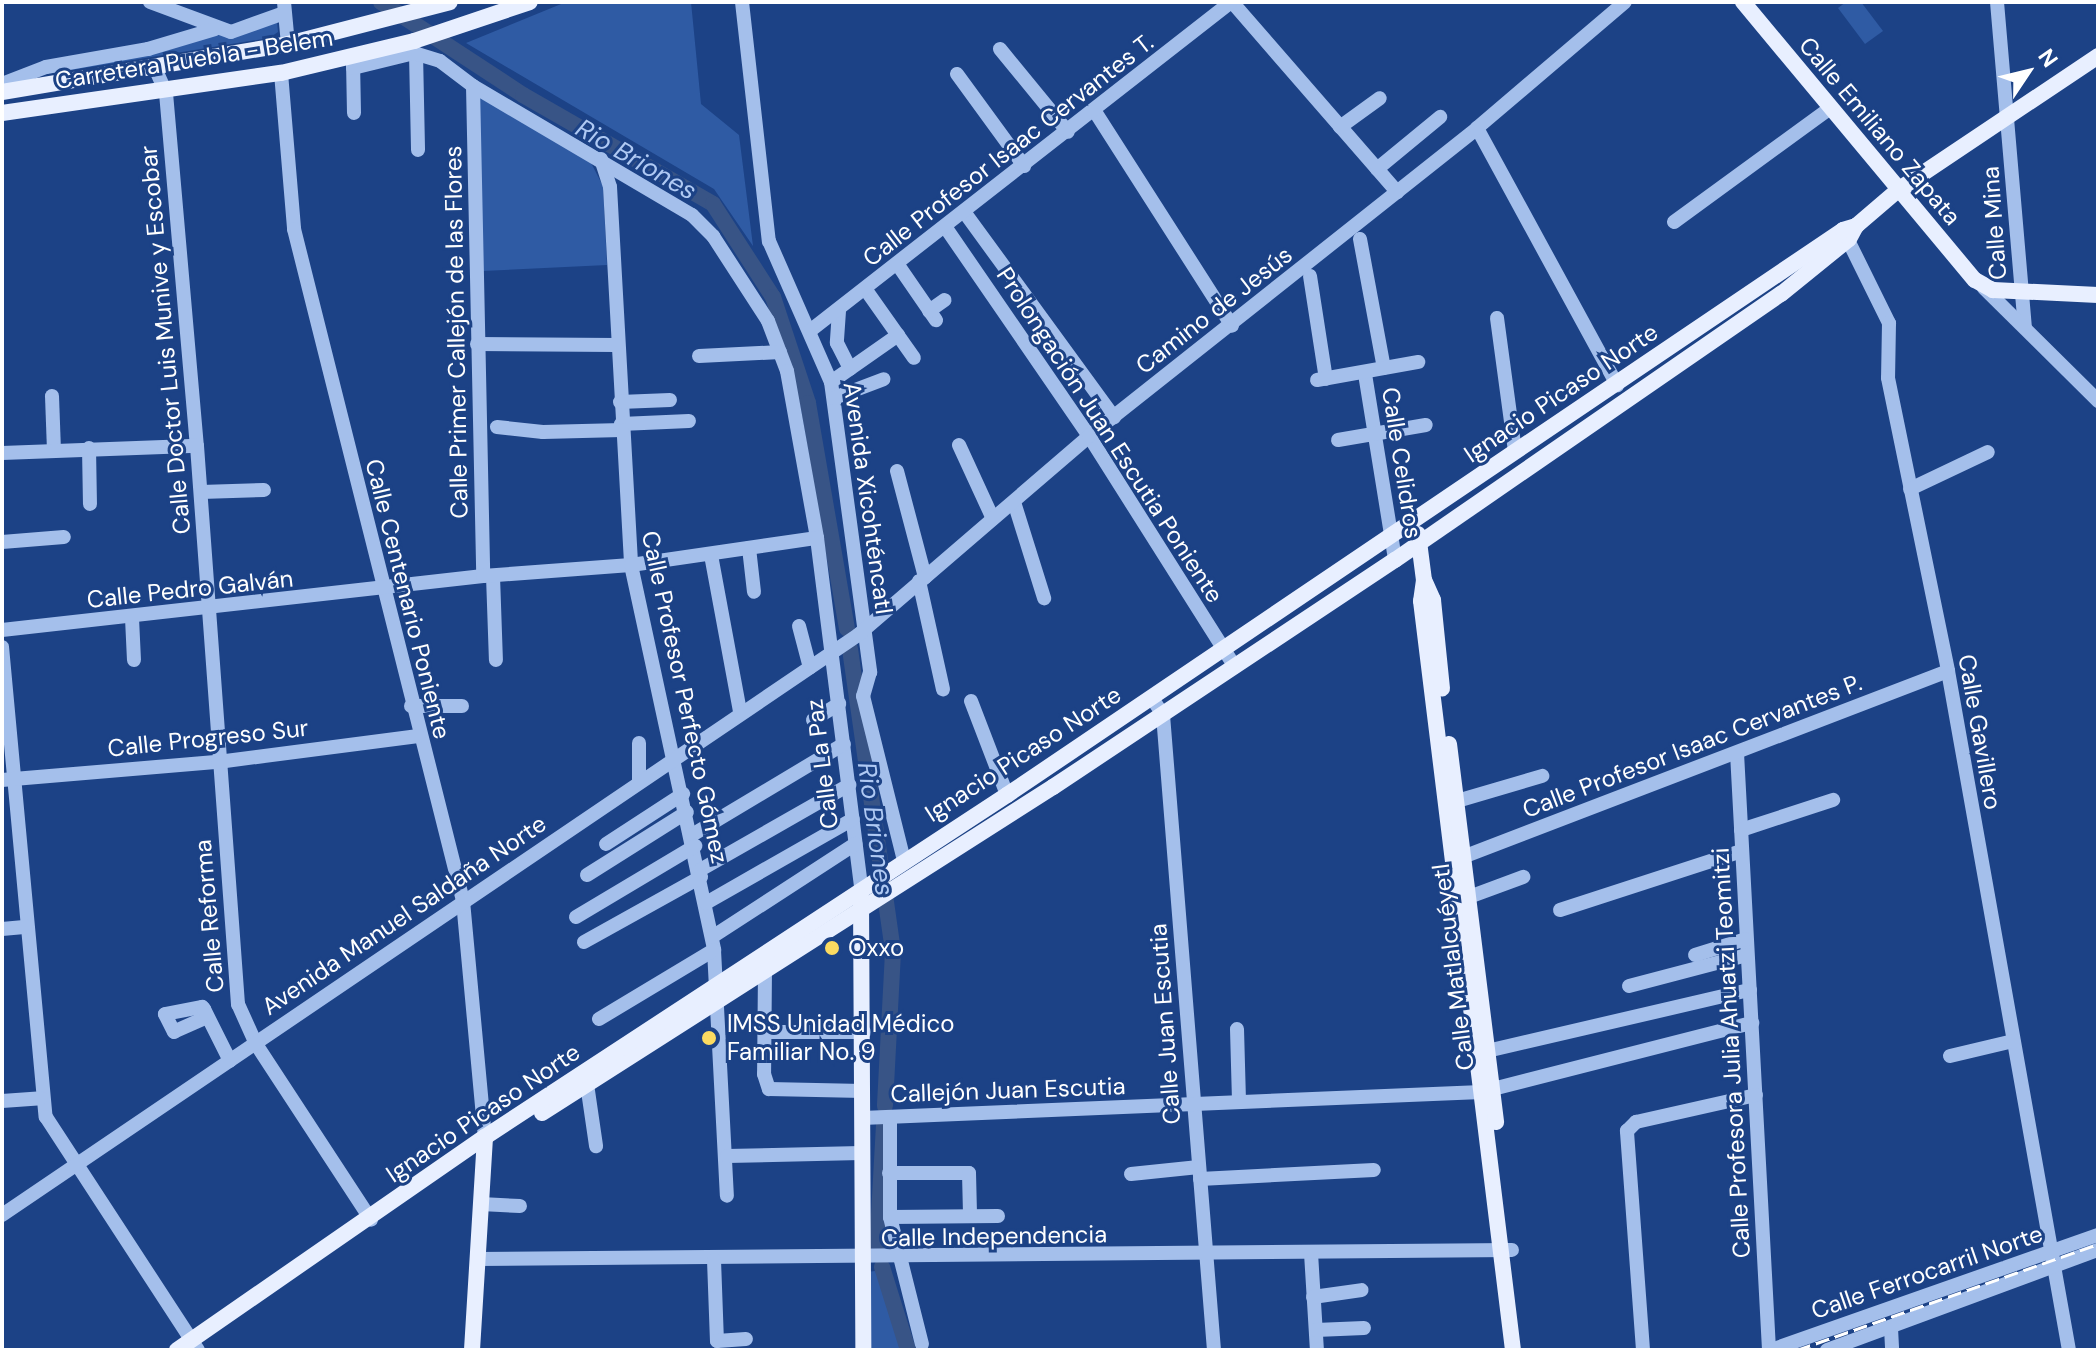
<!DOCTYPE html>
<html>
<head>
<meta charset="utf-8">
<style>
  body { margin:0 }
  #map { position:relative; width:2100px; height:1352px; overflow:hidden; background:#1c4286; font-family:"DM Sans",sans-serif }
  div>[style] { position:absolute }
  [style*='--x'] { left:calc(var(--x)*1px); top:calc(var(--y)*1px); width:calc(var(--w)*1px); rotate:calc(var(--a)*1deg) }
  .green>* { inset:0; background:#2f5ba4 }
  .river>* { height:16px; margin:-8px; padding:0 8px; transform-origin:8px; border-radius:8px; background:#385486 }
  .minor>* { height:14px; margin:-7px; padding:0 7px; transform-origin:7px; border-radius:7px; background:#a4bfeb }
  .major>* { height:16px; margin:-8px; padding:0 8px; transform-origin:8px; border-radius:8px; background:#e8efff }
  .rail>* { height:3px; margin-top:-1.5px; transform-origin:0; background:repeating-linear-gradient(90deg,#fff 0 14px,transparent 0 20px) }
  .dots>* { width:22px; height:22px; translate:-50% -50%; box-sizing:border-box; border:4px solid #1c4286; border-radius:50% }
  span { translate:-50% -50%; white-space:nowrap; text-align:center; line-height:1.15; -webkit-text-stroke:6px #1c4286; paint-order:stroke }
  .street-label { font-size:24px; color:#fff }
  .poi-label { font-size:24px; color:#fff }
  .left { translate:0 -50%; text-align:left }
  .water-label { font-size:26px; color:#afc9f3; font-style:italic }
  .frame { position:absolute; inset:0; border:4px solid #fff; pointer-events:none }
  .north { position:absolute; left:1988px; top:32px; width:80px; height:80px; -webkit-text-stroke:6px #1c4286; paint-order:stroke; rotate:55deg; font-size:22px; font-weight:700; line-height:32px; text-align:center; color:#fff }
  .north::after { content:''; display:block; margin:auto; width:28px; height:36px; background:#fff; clip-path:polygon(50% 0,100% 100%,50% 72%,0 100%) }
</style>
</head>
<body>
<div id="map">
  <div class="green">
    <div style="clip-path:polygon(566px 2px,691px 2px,701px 104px,739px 135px,753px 246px,714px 189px,466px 43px)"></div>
    <div style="clip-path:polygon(1846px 2px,1861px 2px,1883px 31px,1865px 44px,1838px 8px)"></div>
    <div style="clip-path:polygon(277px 22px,278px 32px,269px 38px,16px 79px)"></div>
    <div style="clip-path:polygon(479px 94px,589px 159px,603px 186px,607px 265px,482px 271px)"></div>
    <div style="clip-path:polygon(883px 1270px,908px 1350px,869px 1350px,867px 1272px)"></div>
  </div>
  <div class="river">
    <div style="--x:381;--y:2;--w:170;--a:33.2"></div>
    <div style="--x:523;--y:95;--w:219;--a:29.8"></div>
    <div style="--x:713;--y:204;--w:111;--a:57.2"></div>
    <div style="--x:773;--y:297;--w:112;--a:71.7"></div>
    <div style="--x:808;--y:403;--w:229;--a:80.2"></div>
    <div style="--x:850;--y:649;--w:306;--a:81.9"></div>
    <div style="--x:893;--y:952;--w:154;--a:93"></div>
    <div style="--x:877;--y:1250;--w:124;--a:-86.8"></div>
    <div style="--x:882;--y:1267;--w:87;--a:72.6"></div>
  </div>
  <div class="minor">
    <div style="--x:150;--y:2;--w:86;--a:20.3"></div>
    <div style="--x:231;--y:32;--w:56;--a:-19.7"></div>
    <div style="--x:284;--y:2;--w:42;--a:84.6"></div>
    <div style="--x:742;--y:2;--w:241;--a:83.6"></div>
    <div style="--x:769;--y:241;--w:154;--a:66.3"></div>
    <div style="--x:831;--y:382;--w:293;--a:82.3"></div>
    <div style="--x:870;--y:672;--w:25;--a:106"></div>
    <div style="--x:863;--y:696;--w:169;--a:76"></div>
    <div style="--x:1232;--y:2;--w:252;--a:49"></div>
    <div style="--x:1997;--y:2;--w:326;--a:85.1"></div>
    <div style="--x:1000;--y:49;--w:107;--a:50.7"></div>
    <div style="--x:416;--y:53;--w:97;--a:88.8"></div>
    <div style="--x:353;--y:61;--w:52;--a:88.9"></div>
    <div style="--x:155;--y:68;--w:27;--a:66"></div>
    <div style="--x:166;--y:93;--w:354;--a:85"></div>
    <div style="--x:197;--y:446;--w:560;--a:85.8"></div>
    <div style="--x:238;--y:1004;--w:44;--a:65.8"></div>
    <div style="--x:256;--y:1044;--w:210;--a:56.8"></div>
    <div style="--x:353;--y:68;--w:63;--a:-13.8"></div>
    <div style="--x:414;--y:53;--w:27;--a:17"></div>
    <div style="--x:440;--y:61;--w:41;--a:37.1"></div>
    <div style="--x:473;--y:86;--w:254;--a:30.5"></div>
    <div style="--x:692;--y:215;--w:30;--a:45"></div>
    <div style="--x:713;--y:236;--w:101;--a:57.1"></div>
    <div style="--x:768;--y:321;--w:53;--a:69.2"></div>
    <div style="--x:787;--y:371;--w:170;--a:79.8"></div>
    <div style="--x:817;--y:538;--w:352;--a:82.8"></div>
    <div style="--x:281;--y:73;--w:157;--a:85.2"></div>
    <div style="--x:294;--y:229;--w:693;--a:75.88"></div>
    <div style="--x:463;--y:901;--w:237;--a:84.7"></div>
    <div style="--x:957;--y:74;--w:114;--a:53.9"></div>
    <div style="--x:2;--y:84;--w:47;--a:-21.1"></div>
    <div style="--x:46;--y:67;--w:104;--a:-10"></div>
    <div style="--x:148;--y:49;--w:70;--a:-16.6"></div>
    <div style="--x:473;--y:86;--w:490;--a:88.8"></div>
    <div style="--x:1094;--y:110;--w:256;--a:57.4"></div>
    <div style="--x:1340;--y:127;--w:49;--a:-35.9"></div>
    <div style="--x:1477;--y:128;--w:293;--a:61.4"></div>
    <div style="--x:601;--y:159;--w:29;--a:72"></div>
    <div style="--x:610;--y:187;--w:379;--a:86.8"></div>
    <div style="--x:631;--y:565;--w:394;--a:77.8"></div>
    <div style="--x:714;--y:950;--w:246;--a:87"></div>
    <div style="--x:1377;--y:169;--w:82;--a:-39.5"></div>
    <div style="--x:965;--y:213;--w:253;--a:53.9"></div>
    <div style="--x:1674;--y:222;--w:192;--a:-36.1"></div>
    <div style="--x:946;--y:228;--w:252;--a:55.5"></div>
    <div style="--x:1089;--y:436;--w:273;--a:57.7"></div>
    <div style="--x:1843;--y:230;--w:104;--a:63.7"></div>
    <div style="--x:1889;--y:323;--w:55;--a:91"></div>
    <div style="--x:1888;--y:378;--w:299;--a:78.4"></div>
    <div style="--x:1948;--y:671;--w:690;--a:79.9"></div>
    <div style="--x:1360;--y:239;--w:131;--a:79.5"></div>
    <div style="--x:898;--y:265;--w:67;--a:55.4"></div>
    <div style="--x:1310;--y:276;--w:104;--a:81.2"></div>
    <div style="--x:1984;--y:288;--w:161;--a:44.7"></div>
    <div style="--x:866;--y:290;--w:83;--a:54.8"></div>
    <div style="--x:839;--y:311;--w:32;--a:94"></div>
    <div style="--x:837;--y:343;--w:29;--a:63"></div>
    <div style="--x:929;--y:311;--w:19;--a:-35"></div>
    <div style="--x:1497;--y:318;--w:135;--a:82.3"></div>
    <div style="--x:811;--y:330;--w:533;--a:-37.99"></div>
    <div style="--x:477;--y:344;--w:139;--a:0.4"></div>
    <div style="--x:699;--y:356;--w:81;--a:-2.8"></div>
    <div style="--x:1365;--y:374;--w:188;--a:80.8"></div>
    <div style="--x:1317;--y:380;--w:103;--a:-10.1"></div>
    <div style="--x:831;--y:382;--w:82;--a:-35"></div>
    <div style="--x:52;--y:396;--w:54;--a:87.9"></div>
    <div style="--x:834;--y:398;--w:53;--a:-20.8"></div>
    <div style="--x:620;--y:402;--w:50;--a:-2.3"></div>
    <div style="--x:621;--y:424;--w:68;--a:-2.5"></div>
    <div style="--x:497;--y:427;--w:46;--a:6.2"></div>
    <div style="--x:543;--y:432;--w:79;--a:-1.5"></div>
    <div style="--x:1338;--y:440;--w:89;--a:-9.7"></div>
    <div style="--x:959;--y:445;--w:81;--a:65.3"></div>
    <div style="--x:89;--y:448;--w:56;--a:89"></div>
    <div style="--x:2;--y:453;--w:195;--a:-2.1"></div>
    <div style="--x:897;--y:471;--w:110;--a:75.2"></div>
    <div style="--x:1910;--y:489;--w:86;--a:-25.4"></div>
    <div style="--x:201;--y:492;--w:63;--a:-1.8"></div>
    <div style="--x:1014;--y:502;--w:101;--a:72.6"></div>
    <div style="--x:2;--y:542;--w:62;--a:-4.6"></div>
    <div style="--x:749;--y:548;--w:44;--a:83.5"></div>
    <div style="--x:711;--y:555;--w:160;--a:79.5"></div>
    <div style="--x:493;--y:576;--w:84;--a:88"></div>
    <div style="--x:919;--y:581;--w:111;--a:77.5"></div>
    <div style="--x:132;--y:618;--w:42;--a:87.3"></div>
    <div style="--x:799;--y:626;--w:43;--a:75.3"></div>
    <div style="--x:2;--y:630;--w:484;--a:-6.4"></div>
    <div style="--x:483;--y:576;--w:148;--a:-4.3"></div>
    <div style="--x:631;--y:565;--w:188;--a:-8.3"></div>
    <div style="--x:2;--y:647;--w:472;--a:84.7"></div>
    <div style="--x:46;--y:1117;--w:278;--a:56.9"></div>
    <div style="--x:1152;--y:698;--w:20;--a:57"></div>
    <div style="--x:1163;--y:715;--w:637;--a:85.41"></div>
    <div style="--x:971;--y:701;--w:101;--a:69"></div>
    <div style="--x:411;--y:706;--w:51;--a:0"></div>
    <div style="--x:813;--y:720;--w:31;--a:-32"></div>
    <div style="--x:639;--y:743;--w:38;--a:90"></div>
    <div style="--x:1737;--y:753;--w:598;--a:86.93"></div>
    <div style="--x:2;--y:780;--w:217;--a:-4.8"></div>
    <div style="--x:218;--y:762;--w:202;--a:-7.4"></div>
    <div style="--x:1457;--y:801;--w:89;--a:-16.4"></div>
    <div style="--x:1741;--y:830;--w:97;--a:-18.1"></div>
    <div style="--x:692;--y:835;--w:177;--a:-30.9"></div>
    <div style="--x:606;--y:844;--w:92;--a:-33"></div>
    <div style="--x:1455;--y:860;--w:528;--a:-20.98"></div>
    <div style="--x:700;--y:870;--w:172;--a:-29.7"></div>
    <div style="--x:587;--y:875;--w:118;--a:-32.2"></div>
    <div style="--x:1469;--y:897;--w:58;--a:-20.3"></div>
    <div style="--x:706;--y:903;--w:169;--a:-29.7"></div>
    <div style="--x:1560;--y:910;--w:191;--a:-18"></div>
    <div style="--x:576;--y:917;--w:139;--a:-30.8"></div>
    <div style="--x:2;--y:929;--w:25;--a:-5"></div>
    <div style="--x:712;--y:937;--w:171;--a:-33"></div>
    <div style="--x:584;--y:942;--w:134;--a:-29.1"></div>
    <div style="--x:1695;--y:955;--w:53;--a:-17.4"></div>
    <div style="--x:765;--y:968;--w:106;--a:90.5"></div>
    <div style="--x:764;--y:1074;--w:16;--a:72"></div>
    <div style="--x:769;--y:1089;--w:94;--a:1.2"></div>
    <div style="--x:1629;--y:986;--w:122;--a:-14.7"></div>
    <div style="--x:207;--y:1017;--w:36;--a:156"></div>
    <div style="--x:174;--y:1032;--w:20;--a:-117"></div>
    <div style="--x:165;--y:1014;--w:38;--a:-11"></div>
    <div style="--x:202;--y:1007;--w:3;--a:45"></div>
    <div style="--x:204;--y:1009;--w:58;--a:63.4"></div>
    <div style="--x:599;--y:1019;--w:134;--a:-31"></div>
    <div style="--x:1237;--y:1029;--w:73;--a:88.4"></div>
    <div style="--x:764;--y:1032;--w:100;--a:0"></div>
    <div style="--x:1487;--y:1051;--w:270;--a:-13.1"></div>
    <div style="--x:1950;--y:1056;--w:65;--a:-13.4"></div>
    <div style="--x:587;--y:1084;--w:63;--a:81.7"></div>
    <div style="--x:2;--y:1101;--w:39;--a:-4"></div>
    <div style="--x:890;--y:1117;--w:100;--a:90"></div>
    <div style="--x:890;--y:1217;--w:131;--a:75.9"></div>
    <div style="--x:862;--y:1118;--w:620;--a:-2.41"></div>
    <div style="--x:1481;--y:1092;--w:280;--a:-14.3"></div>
    <div style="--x:727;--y:1156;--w:134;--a:-1.3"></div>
    <div style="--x:889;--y:1173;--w:80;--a:0"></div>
    <div style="--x:969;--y:1173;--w:41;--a:88.6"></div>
    <div style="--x:1131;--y:1174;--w:68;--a:-5.9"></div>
    <div style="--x:1200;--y:1179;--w:174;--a:-3"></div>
    <div style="--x:481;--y:1204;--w:39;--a:3"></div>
    <div style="--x:2;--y:1215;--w:1034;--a:-34.12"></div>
    <div style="--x:858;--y:635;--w:305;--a:-40.7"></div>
    <div style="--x:1089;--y:436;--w:495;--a:-38.4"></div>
    <div style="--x:1477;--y:128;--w:194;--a:-40.4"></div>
    <div style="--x:890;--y:1217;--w:108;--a:-0.5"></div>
    <div style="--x:1311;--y:1253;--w:97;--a:86.5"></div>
    <div style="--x:477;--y:1259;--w:1035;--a:-0.5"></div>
    <div style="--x:714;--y:1260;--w:81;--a:87.9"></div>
    <div style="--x:717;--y:1341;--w:29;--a:-4"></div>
    <div style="--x:1313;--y:1297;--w:49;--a:-8.1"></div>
    <div style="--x:1891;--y:1328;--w:22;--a:87"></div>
    <div style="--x:1316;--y:1330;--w:48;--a:-2.4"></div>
    <div style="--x:1643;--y:1350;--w:220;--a:-94.2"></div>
    <div style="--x:1627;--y:1131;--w:13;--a:-45"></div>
    <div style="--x:1636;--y:1122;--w:123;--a:-12.7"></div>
    <div style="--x:1771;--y:1350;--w:347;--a:-19.4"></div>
    <div style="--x:1827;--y:1350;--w:289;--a:-20.3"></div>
  </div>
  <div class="major">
    <div style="--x:1743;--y:2;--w:362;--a:50.2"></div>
    <div style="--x:1975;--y:280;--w:21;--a:29"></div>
    <div style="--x:1993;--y:290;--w:105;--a:2.7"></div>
    <div style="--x:2;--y:92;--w:290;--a:-9.5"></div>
    <div style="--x:288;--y:44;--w:167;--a:-14.5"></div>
    <div style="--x:2;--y:113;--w:282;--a:-8.2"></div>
    <div style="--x:281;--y:73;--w:137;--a:-13.5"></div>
    <div style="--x:414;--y:41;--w:122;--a:-18.6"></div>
    <div style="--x:1418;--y:534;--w:46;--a:82.6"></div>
    <div style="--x:1424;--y:580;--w:21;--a:98"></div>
    <div style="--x:1421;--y:601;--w:755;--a:83"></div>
    <div style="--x:1425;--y:582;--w:20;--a:66"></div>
    <div style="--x:1433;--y:600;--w:89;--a:84.2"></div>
    <div style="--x:1449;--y:744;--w:381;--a:82.9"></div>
    <div style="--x:861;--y:897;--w:453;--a:89.7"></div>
    <div style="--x:542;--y:1113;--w:606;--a:-32.54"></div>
    <div style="--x:1053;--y:787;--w:410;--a:-33.6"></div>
    <div style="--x:1395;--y:560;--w:469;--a:-34.6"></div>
    <div style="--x:1781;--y:294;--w:87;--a:-39"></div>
    <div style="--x:1849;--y:239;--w:15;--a:-62"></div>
    <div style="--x:1856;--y:226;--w:55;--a:-40.6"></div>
    <div style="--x:1898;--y:190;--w:241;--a:-33.8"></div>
    <div style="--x:177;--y:1350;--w:374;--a:-34.7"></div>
    <div style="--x:485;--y:1137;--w:624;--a:-33.23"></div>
    <div style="--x:1007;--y:795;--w:1009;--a:-34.05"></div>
    <div style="--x:1843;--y:230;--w:14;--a:-17"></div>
    <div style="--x:472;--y:1350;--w:213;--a:-86.5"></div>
  </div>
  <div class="rail">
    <div style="--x:1797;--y:1350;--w:319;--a:-19.4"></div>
  </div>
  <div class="dots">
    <div style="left:832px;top:948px;background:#fcdb61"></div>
    <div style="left:709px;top:1038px;background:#fcdb61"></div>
  </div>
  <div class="street-label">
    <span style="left:194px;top:59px;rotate:-9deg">Carretera Puebla - Belem</span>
    <span style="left:1880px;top:131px;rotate:50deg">Calle Emiliano Zapata</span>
    <span style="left:1008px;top:150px;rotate:-38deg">Calle Profesor Isaac Cervantes T.</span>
    <span style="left:1994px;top:223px;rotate:-94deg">Calle Mina</span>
    <span style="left:1214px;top:310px;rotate:-38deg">Camino de Jesús</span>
    <span style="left:456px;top:332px;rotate:-91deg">Calle Primer Callejón de las Flores</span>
    <span style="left:165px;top:340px;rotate:-95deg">Calle Doctor Luis Munive y Escobar</span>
    <span style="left:1561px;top:393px;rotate:-34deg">Ignacio Picaso Norte</span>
    <span style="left:1110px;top:435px;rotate:57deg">Prolongación Juan Escutia Poniente</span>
    <span style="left:1402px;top:463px;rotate:81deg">Calle Celidros</span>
    <span style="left:868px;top:498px;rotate:82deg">Avenida Xicohténcatl</span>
    <span style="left:190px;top:589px;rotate:-6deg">Calle Pedro Galván</span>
    <span style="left:408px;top:599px;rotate:76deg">Calle Centenario Poniente</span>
    <span style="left:685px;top:697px;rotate:78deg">Calle Profesor Perfecto Gómez</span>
    <span style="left:1980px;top:732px;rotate:80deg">Calle Gavillero</span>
    <span style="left:208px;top:738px;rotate:-6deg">Calle Progreso Sur</span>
    <span style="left:1692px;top:746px;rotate:-21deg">Calle Profesor Isaac Cervantes P.</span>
    <span style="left:1023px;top:754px;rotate:-33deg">Ignacio Picaso Norte</span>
    <span style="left:822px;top:764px;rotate:-97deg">Calle La Paz</span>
    <span style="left:404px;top:915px;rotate:-34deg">Avenida Manuel Saldaña Norte</span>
    <span style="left:209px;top:916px;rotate:-95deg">Calle Reforma</span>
    <span style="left:1453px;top:967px;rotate:-97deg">Calle Matlalcuéyetl</span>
    <span style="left:1165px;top:1024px;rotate:-94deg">Calle Juan Escutia</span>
    <span style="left:1731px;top:1053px;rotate:-93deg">Calle Profesora Julia Ahuatzi Teomitzi</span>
    <span style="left:1008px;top:1090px;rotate:-2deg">Callejón Juan Escutia</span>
    <span style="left:483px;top:1113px;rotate:-34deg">Ignacio Picaso Norte</span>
    <span style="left:994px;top:1236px;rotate:-1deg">Calle Independencia</span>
    <span style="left:1927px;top:1272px;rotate:-19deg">Calle Ferrocarril Norte</span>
  </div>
  <div class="poi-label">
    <span class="left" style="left:848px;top:948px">Oxxo</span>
    <span class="left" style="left:727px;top:1038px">IMSS Unidad Médico<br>Familiar No. 9</span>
  </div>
  <div class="water-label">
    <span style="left:636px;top:160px;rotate:30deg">Rio Briones</span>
    <span style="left:875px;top:829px;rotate:82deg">Rio Briones</span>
  </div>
  <div class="frame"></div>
  <div class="north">N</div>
</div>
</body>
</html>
